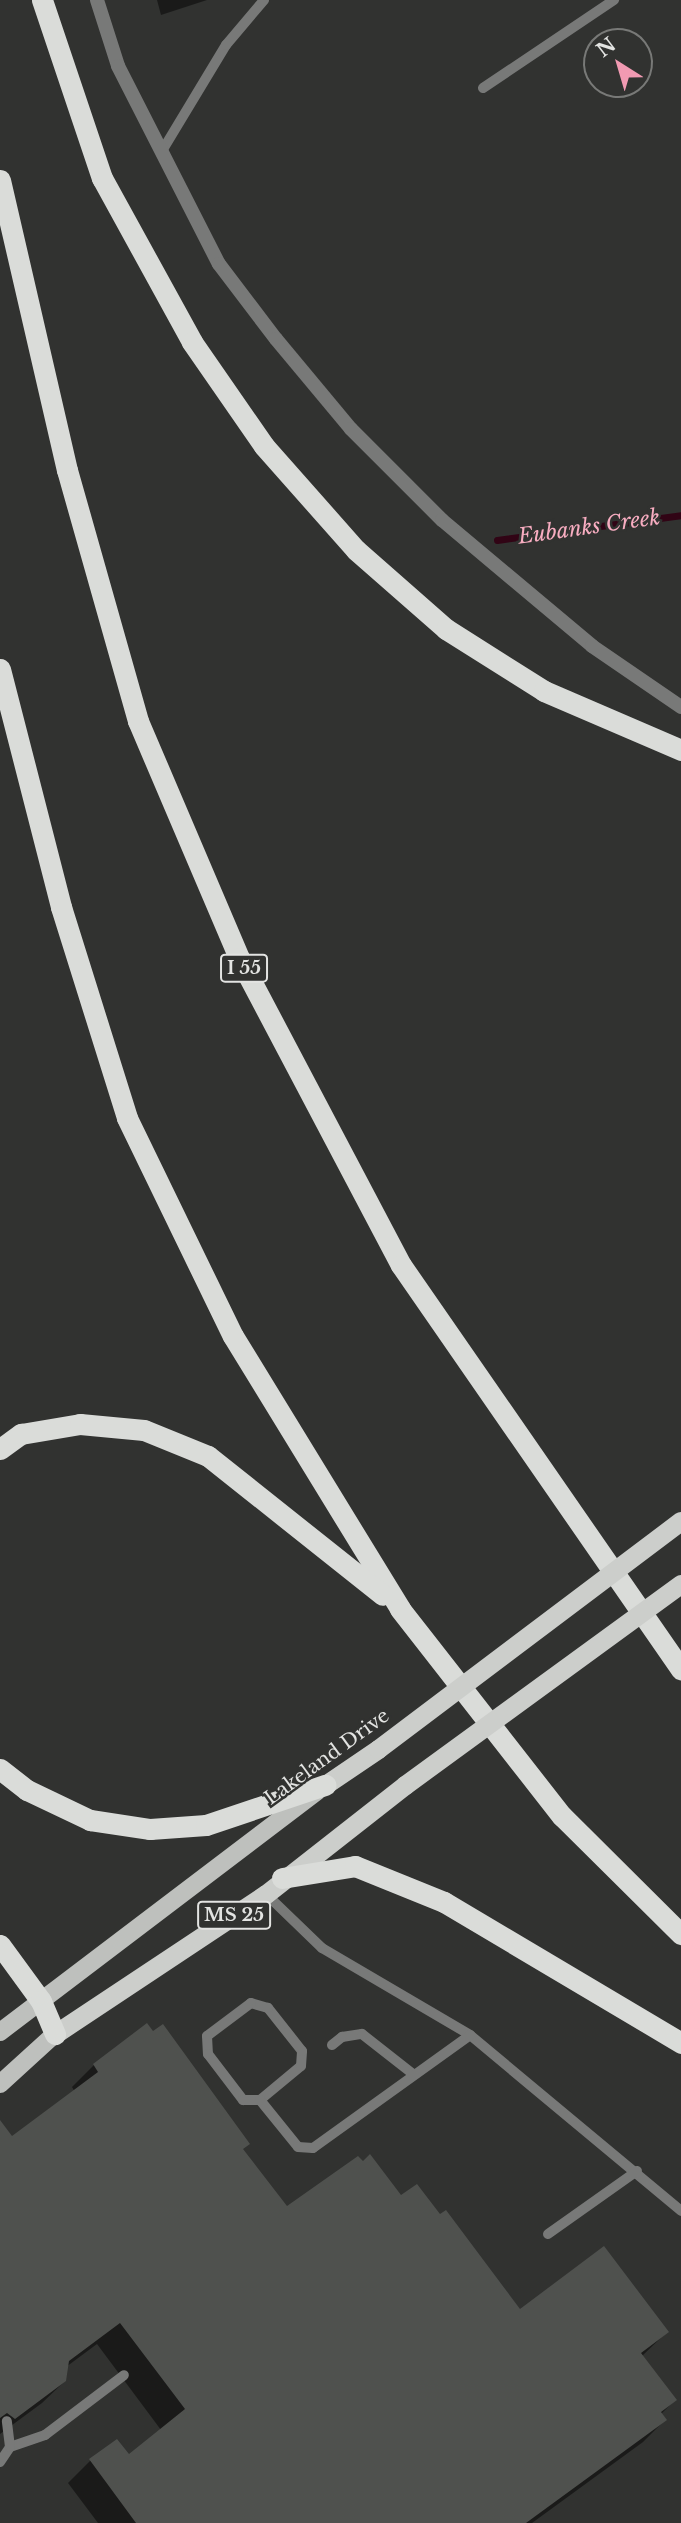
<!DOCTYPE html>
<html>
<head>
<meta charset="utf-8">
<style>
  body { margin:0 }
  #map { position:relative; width:681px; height:2523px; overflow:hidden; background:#313230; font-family:"Libre Baskerville",serif }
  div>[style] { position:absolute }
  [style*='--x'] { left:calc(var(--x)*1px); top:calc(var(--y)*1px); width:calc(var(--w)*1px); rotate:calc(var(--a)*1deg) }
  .shadow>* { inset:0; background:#0007 }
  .stream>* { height:7px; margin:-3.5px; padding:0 3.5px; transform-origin:3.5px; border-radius:3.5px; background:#310415 }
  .building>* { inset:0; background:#4f514e }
  .service>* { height:10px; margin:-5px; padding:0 5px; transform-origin:5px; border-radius:5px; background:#787978 }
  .tertiary>* { height:14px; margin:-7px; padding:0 7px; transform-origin:7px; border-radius:7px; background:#787978 }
  .primary>* { height:18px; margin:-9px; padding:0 9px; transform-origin:9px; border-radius:9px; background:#bec0bd }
  .trunk>* { height:19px; margin:-9.5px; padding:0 9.5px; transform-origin:9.5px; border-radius:9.5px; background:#cccecb }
  .motorway>* { height:21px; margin:-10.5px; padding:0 10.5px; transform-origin:10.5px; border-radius:10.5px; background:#dadcd9 }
  .trunk-bridge>* { height:19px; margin:-9.5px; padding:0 9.5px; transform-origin:9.5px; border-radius:9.5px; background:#cccecb }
  span { translate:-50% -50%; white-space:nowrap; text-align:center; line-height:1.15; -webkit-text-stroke:5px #313230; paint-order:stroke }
  .shield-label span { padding:2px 5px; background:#313230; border:2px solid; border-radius:5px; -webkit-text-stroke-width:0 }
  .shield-label { font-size:18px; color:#e3e4e2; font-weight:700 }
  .street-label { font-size:19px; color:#e3e4e2 }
  .water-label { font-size:21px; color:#f8adc1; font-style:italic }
  .north { position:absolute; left:583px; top:28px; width:70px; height:70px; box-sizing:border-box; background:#313230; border:2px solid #787977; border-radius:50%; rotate:323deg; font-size:19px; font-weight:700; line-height:28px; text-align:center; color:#e3e4e2 }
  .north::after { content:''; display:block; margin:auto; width:24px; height:32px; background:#f19ab2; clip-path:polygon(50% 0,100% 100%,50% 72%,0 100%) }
</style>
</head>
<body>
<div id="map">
  <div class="shadow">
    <div style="clip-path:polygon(157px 0,207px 0,161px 15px)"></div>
    <div style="clip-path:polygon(94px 2065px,242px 2150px,287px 2209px,400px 2198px,520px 2311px,667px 2332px,642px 2356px,675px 2400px,661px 2414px,665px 2420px,643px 2442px,532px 2523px,98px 2523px,68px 2483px,90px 2461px,128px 2456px,161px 2430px,97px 2344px,66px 2367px,65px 2381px,42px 2403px,0 2434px,0 2136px,12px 2138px,75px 2092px,72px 2087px)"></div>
  </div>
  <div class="stream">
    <div style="--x:497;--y:540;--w:186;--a:-7.7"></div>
  </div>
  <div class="building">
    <div style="clip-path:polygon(147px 2023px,153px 2031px,163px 2024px,250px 2144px,243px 2149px,287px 2206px,358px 2156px,363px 2161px,370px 2154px,401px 2195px,417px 2184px,440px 2214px,446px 2210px,520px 2309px,604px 2246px,669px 2332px,641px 2353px,677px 2400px,661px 2412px,667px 2420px,526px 2523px,136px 2523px,89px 2459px,117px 2439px,129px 2454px,185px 2409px,120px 2323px,69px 2361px,66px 2381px,15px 2419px,7px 2413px,0 2418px,0 2120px,12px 2136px,98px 2072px,93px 2064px)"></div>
  </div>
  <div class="service">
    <div style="--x:483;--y:88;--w:158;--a:-33.9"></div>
    <div style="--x:162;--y:151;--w:124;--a:-58.9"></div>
    <div style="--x:226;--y:45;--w:59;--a:-49.8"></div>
    <div style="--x:266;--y:1894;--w:78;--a:44"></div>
    <div style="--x:322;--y:1948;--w:172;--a:30.4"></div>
    <div style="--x:470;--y:2035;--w:275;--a:39.8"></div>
    <div style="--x:332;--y:2045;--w:13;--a:-39"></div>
    <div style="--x:342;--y:2037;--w:20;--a:-9"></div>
    <div style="--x:362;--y:2034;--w:65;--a:38.1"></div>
    <div style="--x:260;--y:2100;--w:53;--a:-39.7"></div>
    <div style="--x:301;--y:2066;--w:15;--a:-86"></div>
    <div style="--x:302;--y:2051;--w:55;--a:-128.3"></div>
    <div style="--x:268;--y:2008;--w:18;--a:-164"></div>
    <div style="--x:251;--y:2003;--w:55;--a:143.1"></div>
    <div style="--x:207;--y:2036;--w:18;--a:87"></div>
    <div style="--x:208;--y:2054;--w:58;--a:52.7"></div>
    <div style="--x:243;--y:2100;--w:17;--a:0"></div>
    <div style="--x:260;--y:2100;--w:60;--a:51"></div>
    <div style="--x:298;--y:2147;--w:15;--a:4"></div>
    <div style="--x:313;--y:2148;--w:193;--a:-35.7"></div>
    <div style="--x:548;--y:2234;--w:109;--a:-35.3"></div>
    <div style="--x:10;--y:2447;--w:37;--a:-19"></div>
    <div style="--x:45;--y:2435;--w:99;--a:-37.2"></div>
    <div style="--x:0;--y:2462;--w:18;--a:-56"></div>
    <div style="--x:10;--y:2447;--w:26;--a:-97"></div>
  </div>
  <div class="tertiary">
    <div style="--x:97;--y:0;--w:69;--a:72.3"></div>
    <div style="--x:118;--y:66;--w:222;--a:63"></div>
    <div style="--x:219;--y:264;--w:94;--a:52.8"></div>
    <div style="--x:276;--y:339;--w:117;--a:50.2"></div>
    <div style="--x:351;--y:429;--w:129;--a:45"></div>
    <div style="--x:442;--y:520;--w:196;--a:40"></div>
    <div style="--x:592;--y:646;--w:108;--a:34.4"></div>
  </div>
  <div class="primary">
    <div style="--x:0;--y:2032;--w:398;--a:-37.2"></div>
    <div style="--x:0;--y:2084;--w:74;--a:-42.3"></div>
  </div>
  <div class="trunk">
    <div style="--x:325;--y:1785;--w:64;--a:-34.2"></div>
    <div style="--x:55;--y:2034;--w:253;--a:-33.6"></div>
    <div style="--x:266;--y:1894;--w:177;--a:-38.1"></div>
  </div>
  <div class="motorway">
    <div style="--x:42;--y:0;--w:188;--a:71.4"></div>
    <div style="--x:102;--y:178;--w:187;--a:61.2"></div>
    <div style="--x:192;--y:342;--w:126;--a:55.3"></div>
    <div style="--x:264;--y:446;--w:139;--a:48.5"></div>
    <div style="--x:356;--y:550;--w:120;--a:41.3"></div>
    <div style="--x:446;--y:629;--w:116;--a:32.3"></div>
    <div style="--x:544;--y:691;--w:149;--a:23.3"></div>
    <div style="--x:0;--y:180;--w:298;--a:77"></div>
    <div style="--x:67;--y:470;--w:261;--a:74.2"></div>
    <div style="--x:138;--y:721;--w:258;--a:66.9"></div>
    <div style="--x:239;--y:958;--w:347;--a:62.2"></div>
    <div style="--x:401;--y:1265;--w:492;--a:55.3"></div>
    <div style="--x:0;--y:669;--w:246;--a:75.6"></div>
    <div style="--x:61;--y:907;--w:221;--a:72.6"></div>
    <div style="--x:127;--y:1118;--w:242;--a:64.1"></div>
    <div style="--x:233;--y:1336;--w:320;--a:58.5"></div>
    <div style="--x:400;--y:1609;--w:263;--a:52"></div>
    <div style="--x:562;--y:1816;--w:168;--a:44.8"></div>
    <div style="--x:0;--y:1449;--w:26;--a:-36"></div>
    <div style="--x:21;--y:1434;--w:60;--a:-9.6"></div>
    <div style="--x:80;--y:1424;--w:64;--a:5.4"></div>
    <div style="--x:144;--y:1430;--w:69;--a:22.1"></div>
    <div style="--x:208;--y:1456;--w:223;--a:38.5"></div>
    <div style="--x:0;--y:1769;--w:34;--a:38"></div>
    <div style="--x:27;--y:1790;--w:70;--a:25.5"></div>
    <div style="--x:90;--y:1820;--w:61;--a:8.5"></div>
    <div style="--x:150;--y:1829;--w:56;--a:-4.1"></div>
    <div style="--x:206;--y:1825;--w:126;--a:-18.6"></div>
    <div style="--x:282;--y:1878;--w:74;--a:-9.3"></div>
    <div style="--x:355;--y:1866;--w:96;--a:22"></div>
    <div style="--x:444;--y:1902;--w:276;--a:30.7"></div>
    <div style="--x:0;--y:1945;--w:69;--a:53.8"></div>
    <div style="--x:41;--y:2001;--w:36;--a:67"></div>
  </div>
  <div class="trunk-bridge">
    <div style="--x:378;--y:1749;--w:379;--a:-37"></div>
    <div style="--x:405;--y:1785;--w:341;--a:-36.1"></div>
  </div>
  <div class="shield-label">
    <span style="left:244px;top:968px">I 55</span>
    <span style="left:234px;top:1915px">MS 25</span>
  </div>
  <div class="street-label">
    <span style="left:327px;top:1757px;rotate:-36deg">Lakeland Drive</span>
  </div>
  <div class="water-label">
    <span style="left:589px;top:527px;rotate:-8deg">Eubanks Creek</span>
  </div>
  <div class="north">N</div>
</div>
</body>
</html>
